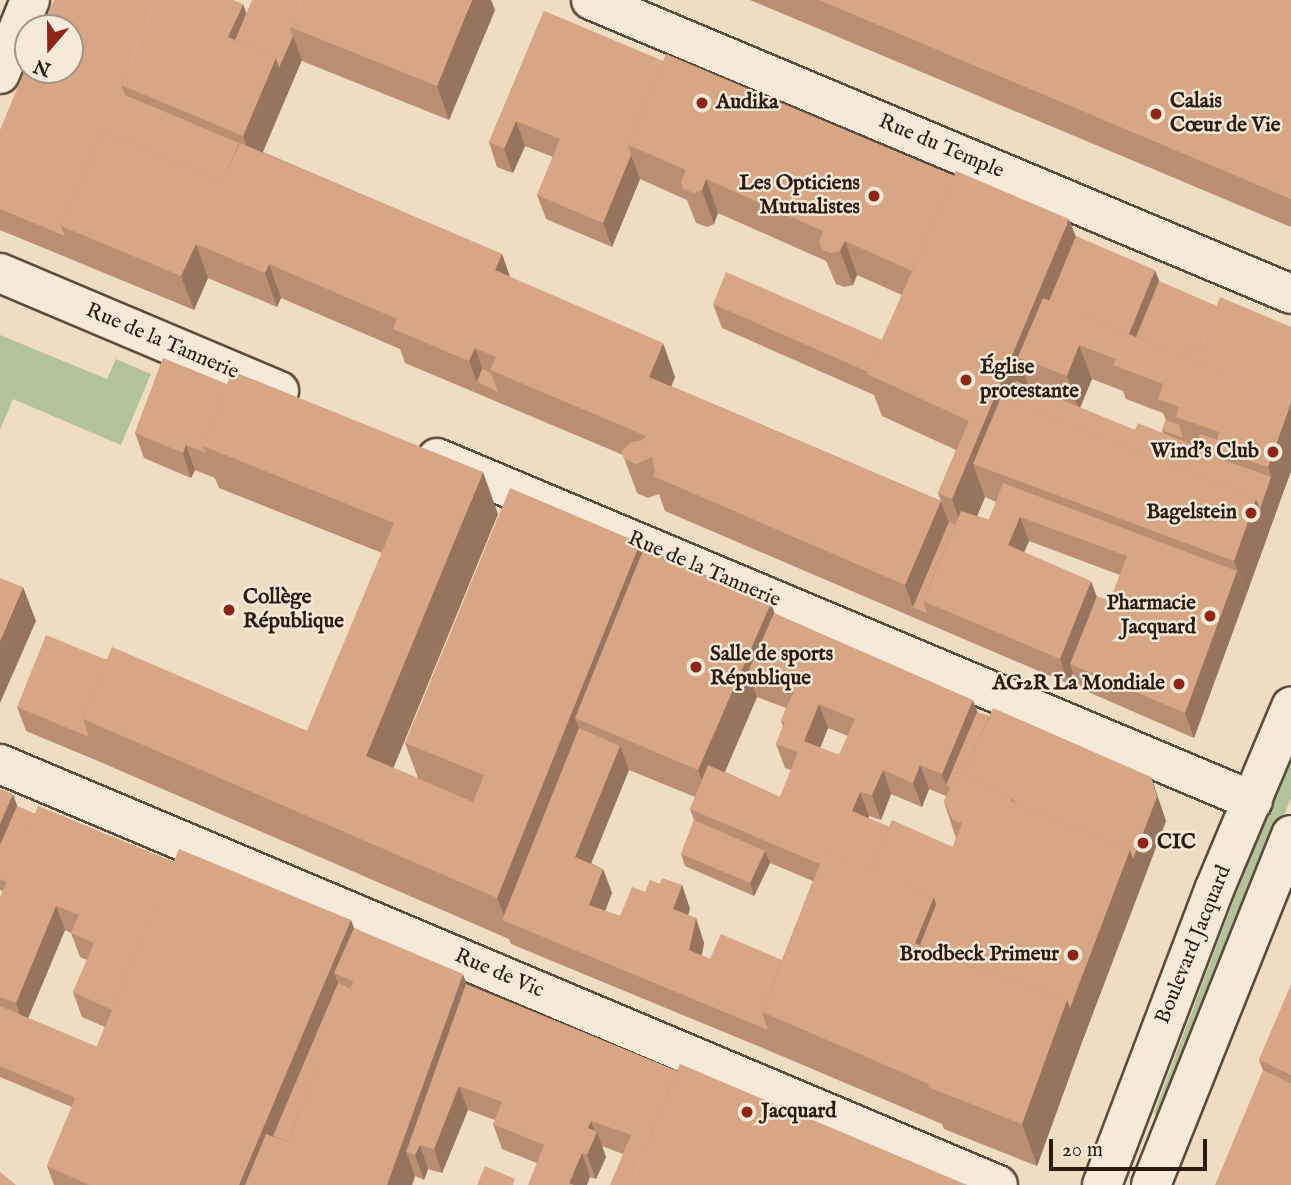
<!DOCTYPE html>
<html>
<head>
<meta charset="utf-8">
<style>
  body { margin:0 }
  #map { position:relative; width:1291px; height:1185px; overflow:hidden; background:#efddc3; font-family:"IM FELL English",serif }
  div>[style] { position:absolute }
  [style*='--x'] { left:calc(var(--x)*1px); top:calc(var(--y)*1px); width:calc(var(--w)*1px); rotate:calc(var(--a)*1deg) }
  .green>* { inset:0; background:#b2c299 }
  .roads { filter:drop-shadow(2px 0 #5d4b3b) drop-shadow(-2px 0 #5d4b3b) drop-shadow(0 2px #5d4b3b) drop-shadow(0 -2px #5d4b3b) }
  .street>* { height:38px; margin:-19px; padding:0 19px; transform-origin:19px; border-radius:19px; background:#f5e9d8 }
  .secondary>* { height:38px; margin:-19px; padding:0 19px; transform-origin:19px; border-radius:19px; background:#f5e9d8 }
  .wall>* { inset:0; background:#ba8e72 }
  .shaded-wall>* { inset:0; background:#97745d }
  .building>* { inset:0; background:#d8a585 }
  .dots>* { width:19px; height:19px; translate:-50% -50%; box-sizing:border-box; border:4px solid #f5e9d8; border-radius:50% }
  span { translate:-50% -50%; white-space:nowrap; text-align:center; line-height:1.15; -webkit-text-stroke:5px #f5e9d8; paint-order:stroke }
  .poi-label { font-size:21px; color:#2c1a0e; font-weight:700 }
  .left { translate:0 -50%; text-align:left }
  .right { translate:-100% -50%; text-align:right }
  .street-label { font-size:21px; color:#2c1a0e }
  .north { position:absolute; left:14px; top:14px; width:70px; height:70px; box-sizing:border-box; background:#f5e9d8; border:2px solid #a59687; border-radius:50%; rotate:200deg; font-size:19px; font-weight:700; line-height:28px; text-align:center; color:#2c1a0e }
  .north::after { content:''; display:block; margin:auto; width:24px; height:32px; background:#8f2418; clip-path:polygon(50% 0,100% 100%,50% 72%,0 100%) }
  .scale { position:absolute; left:1049px; top:1139px; width:158px; height:32px; box-sizing:border-box; border:4px solid #2c1a0e; border-top:0; padding-left:9px; font-size:21px; line-height:24px; white-space:nowrap; color:#2c1a0e; -webkit-text-stroke:5px #f5e9d8; paint-order:stroke }
</style>
</head>
<body>
<div id="map">
  <div class="green">
    <div style="clip-path:polygon(0 335px,107px 379px,116px 359px,151px 374px,121px 445px,13px 399px,0 430px)"></div>
    <div style="clip-path:polygon(1291px 747px,1291px 798px,1160px 1119px,1154px 1113px)"></div>
  </div>
  <div class="roads">
    <div class="street">
      <div style="--x:591;--y:0;--w:759;--a:22.78"></div>
      <div style="--x:0;--y:74;--w:80;--a:-67.9"></div>
      <div style="--x:0;--y:273;--w:303;--a:22.9"></div>
      <div style="--x:437;--y:458;--w:885;--a:22.8"></div>
      <div style="--x:0;--y:764;--w:1083;--a:22.87"></div>
    </div>
    <div class="secondary">
      <div style="--x:1102;--y:1185;--w:316;--a:-69.2"></div>
      <div style="--x:1214;--y:890;--w:199;--a:-67.2"></div>
      <div style="--x:1151;--y:1185;--w:377;--a:-68.2"></div>
    </div>
  </div>
  <div class="wall">
    <div style="clip-path:polygon(750px 0,1291px 0,1291px 227px)"></div>
    <div style="clip-path:polygon(evenodd,495px 10px,449px 120px,302px 61px,302px 60px,263px 152px,502px 254px,510px 277px,675px 377px,671px 386px,941px 501px,938px 493px,956px 450px,882px 416px,874px 395px,722px 328px,713px 304px,882px 340px,902px 295px,857px 275px,853px 285px,844px 287px,836px 284px,826px 261px,718px 213px,714px 224px,707px 227px,696px 223px,687px 200px,640px 179px,612px 247px,546px 219px,537px 195px,553px 157px,525px 146px,513px 173px,497px 167px,489px 142px,544px 11px,1076px 236px,1159px 281px,1291px 471px,1194px 738px,1079px 688px,1073px 673px,1069px 684px,665px 511px,659px 494px,648px 498px,637px 493px,623px 455px,405px 363px,400px 349px,281px 298px,277px 307px,208px 278px,194px 310px,0 230px,0 130px,246px 14px,495px 10px,1092px 379px,1123px 391px,1126px 399px,1163px 413px,1166px 420px,1162px 430px,1163px 433px,1135px 430px,1080px 408px,1092px 379px,495px 10px,985px 497px,996px 502px,989px 520px,977px 516px,985px 497px,495px 10px,1029px 541px,1120px 575px,1110px 601px,1097px 597px,1024px 552px,1029px 541px)"></div>
    <div style="clip-path:polygon(evenodd,163px 358px,498px 514px,393px 768px,418px 778px,405px 743px,640px 543px,643px 551px,771px 603px,774px 613px,977px 712px,1151px 777px,1166px 821px,1082px 1042px,1037px 1166px,944px 1129px,942px 1124px,777px 1054px,511px 944px,509px 939px,98px 761px,26px 731px,17px 707px,107px 659px,307px 731px,382px 553px,219px 488px,215px 478px,195px 470px,191px 478px,144px 458px,135px 433px,163px 358px,757px 697px,786px 708px,781px 721px,783px 726px,776px 744px,785px 768px,791px 770px,780px 797px,725px 772px,757px 697px,163px 358px,828px 728px,848px 736px,839px 755px,820px 748px,828px 728px,163px 358px,629px 770px,695px 797px,690px 809px,694px 820px,681px 854px,685px 866px,754px 896px,770px 863px,813px 881px,782px 960px,710px 959px,702px 956px,704px 943px,696px 918px,688px 915px,690px 909px,682px 885px,660px 884px,645px 892px,620px 916px,605px 911px,612px 893px,603px 869px,591px 863px,629px 770px,163px 358px,929px 789px,946px 796px,944px 802px,956px 838px,953px 847px,889px 827px,868px 818px,869px 816px,881px 820px,891px 794px,922px 807px,929px 789px)"></div>
    <div style="clip-path:polygon(evenodd,0 789px,17px 806px,35px 814px,174px 862px,351px 920px,354px 928px,466px 984px,677px 1071px,967px 1185px,623px 1154px,602px 1146px,606px 1157px,596px 1179px,537px 1163px,502px 1149px,493px 1124px,495px 1120px,468px 1110px,442px 1173px,428px 1169px,424px 1180px,415px 1176px,412px 1185px,54px 1185px,47px 1166px,72px 1107px,0 1077px,0 898px,3px 891px,0 890px,0 789px,65px 930px,71px 933px,80px 957px,87px 960px,73px 992px,82px 1017px,105px 1027px,97px 1047px,28px 1018px,65px 930px)"></div>
    <div style="clip-path:polygon(1291px 985px,1291px 1185px,1263px 1070px,1259px 1060px)"></div>
  </div>
  <div class="shaded-wall">
    <div style="clip-path:polygon(472px 0,491px 0,495px 10px,449px 120px,437px 86px)"></div>
    <div style="clip-path:polygon(243px 4px,255px 38px,232px 47px,228px 37px)"></div>
    <div style="clip-path:polygon(293px 36px,302px 60px,255px 170px,243px 136px,276px 58px)"></div>
    <div style="clip-path:polygon(516px 121px,525px 146px,513px 173px,504px 149px)"></div>
    <div style="clip-path:polygon(631px 155px,640px 179px,612px 247px,603px 223px)"></div>
    <div style="clip-path:polygon(706px 179px,718px 213px,714px 224px,702px 190px)"></div>
    <div style="clip-path:polygon(1069px 219px,1085px 260px,1018px 357px,1030px 390px,973px 464px,985px 497px,967px 541px,952px 499px)"></div>
    <div style="clip-path:polygon(845px 241px,857px 275px,853px 285px,840px 251px)"></div>
    <div style="clip-path:polygon(196px 244px,208px 278px,194px 310px,181px 276px)"></div>
    <div style="clip-path:polygon(502px 254px,514px 288px,495px 270px)"></div>
    <div style="clip-path:polygon(269px 264px,281px 298px,277px 307px,265px 273px)"></div>
    <div style="clip-path:polygon(1155px 270px,1164px 294px,1138px 356px,1126px 341px)"></div>
    <div style="clip-path:polygon(663px 343px,675px 377px,661px 411px,649px 377px)"></div>
    <div style="clip-path:polygon(1079px 345px,1092px 379px,1079px 410px,1067px 376px)"></div>
    <div style="clip-path:polygon(475px 348px,487px 382px,477px 382px,469px 361px)"></div>
    <div style="clip-path:polygon(1291px 402px,1291px 471px,1246px 596px,1234px 561px,1256px 499px,1271px 477px,1268px 467px)"></div>
    <div style="clip-path:polygon(186px 445px,195px 470px,191px 478px,183px 453px)"></div>
    <div style="clip-path:polygon(483px 472px,498px 514px,381px 798px,366px 756px)"></div>
    <div style="clip-path:polygon(941px 501px,953px 535px,923px 601px,913px 607px,905px 585px)"></div>
    <div style="clip-path:polygon(1020px 517px,1029px 541px,1017px 569px,1008px 545px)"></div>
    <div style="clip-path:polygon(640px 543px,655px 585px,575px 718px,588px 752px,506px 921px,497px 898px)"></div>
    <div style="clip-path:polygon(1237px 571px,1246px 596px,1194px 738px,1185px 713px)"></div>
    <div style="clip-path:polygon(1091px 581px,1100px 605px,1070px 664px,1073px 673px,1069px 684px,1060px 659px)"></div>
    <div style="clip-path:polygon(23px 587px,36px 621px,0 703px,0 641px)"></div>
    <div style="clip-path:polygon(771px 603px,783px 637px,748px 672px,757px 697px,711px 804px,698px 770px)"></div>
    <div style="clip-path:polygon(973px 700px,982px 724px,946px 785px,942px 774px)"></div>
    <div style="clip-path:polygon(819px 704px,828px 728px,813px 766px,804px 741px)"></div>
    <div style="clip-path:polygon(620px 746px,629px 770px,584px 881px,575px 857px)"></div>
    <div style="clip-path:polygon(920px 765px,929px 789px,922px 807px,913px 783px)"></div>
    <div style="clip-path:polygon(883px 770px,891px 794px,881px 820px,872px 795px)"></div>
    <div style="clip-path:polygon(1151px 777px,1166px 821px,1082px 1042px,1037px 1166px,1022px 1124px,1067px 1000px)"></div>
    <div style="clip-path:polygon(860px 792px,869px 816px,860px 835px,852px 811px)"></div>
    <div style="clip-path:polygon(13px 794px,22px 819px,0 869px,0 824px)"></div>
    <div style="clip-path:polygon(765px 851px,770px 863px,754px 896px,750px 883px)"></div>
    <div style="clip-path:polygon(603px 869px,612px 893px,598px 929px,589px 905px)"></div>
    <div style="clip-path:polygon(682px 885px,690px 909px,682px 933px,673px 909px)"></div>
    <div style="clip-path:polygon(934px 897px,949px 939px,940px 961px,915px 943px)"></div>
    <div style="clip-path:polygon(56px 906px,65px 930px,24px 1028px,16px 1003px)"></div>
    <div style="clip-path:polygon(696px 918px,704px 943px,697px 975px,689px 950px)"></div>
    <div style="clip-path:polygon(351px 920px,366px 962px,353px 982px,334px 973px,347px 1007px,272px 1185px,239px 1185px)"></div>
    <div style="clip-path:polygon(463px 974px,475px 1008px,420px 1145px,428px 1169px,424px 1180px,415px 1155px,406px 1152px,415px 1176px,412px 1185px,387px 1185px)"></div>
    <div style="clip-path:polygon(459px 1086px,468px 1110px,442px 1173px,434px 1149px)"></div>
    <div style="clip-path:polygon(591px 1121px,596px 1135px,597px 1132px,606px 1157px,596px 1179px,587px 1155px,588px 1128px)"></div>
    <div style="clip-path:polygon(582px 1153px,590px 1177px,587px 1185px,570px 1185px,569px 1183px)"></div>
  </div>
  <div class="building">
    <div style="clip-path:polygon(54px 0,156px 0,121px 85px,125px 95px,239px 143px,222px 182px,102px 131px,61px 226px,65px 236px,0 209px,0 130px,28px 62px,28px 70px,70px 70px,70px 28px,42px 28px)"></div>
    <div style="clip-path:polygon(156px 0,233px 0,243px 4px,228px 37px,276px 58px,243px 136px,121px 85px)"></div>
    <div style="clip-path:polygon(252px 0,301px 0,290px 27px,293px 36px,279px 68px,276px 58px,235px 40px)"></div>
    <div style="clip-path:polygon(301px 0,472px 0,437px 86px,290px 27px)"></div>
    <div style="clip-path:polygon(819px 0,1291px 0,1291px 199px)"></div>
    <div style="clip-path:polygon(544px 11px,663px 61px,628px 145px,631px 155px,603px 223px,537px 195px,560px 139px,516px 121px,504px 149px,489px 142px)"></div>
    <div style="clip-path:polygon(666px 54px,954px 176px,912px 271px,845px 241px,840px 251px,831px 253px,823px 250px,819px 242px,823px 231px,706px 179px,702px 190px,694px 193px,683px 189px,681px 182px,686px 170px,628px 145px)"></div>
    <div style="clip-path:polygon(102px 131px,222px 182px,240px 143px,502px 254px,495px 270px,663px 343px,649px 377px,941px 501px,905px 585px,653px 476px,655px 470px,652px 457px,636px 464px,624px 459px,622px 451px,631px 442px,643px 440px,646px 436px,490px 370px,496px 357px,475px 348px,469px 361px,393px 329px,397px 319px,269px 264px,265px 273px,196px 244px,181px 276px,61px 226px)"></div>
    <div style="clip-path:polygon(956px 171px,1069px 219px,952px 499px,938px 493px,969px 421px,867px 374px)"></div>
    <div style="clip-path:polygon(1076px 236px,1155px 270px,1129px 334px,1049px 301px)"></div>
    <div style="clip-path:polygon(726px 272px,882px 340px,868px 372px,713px 304px)"></div>
    <div style="clip-path:polygon(1159px 281px,1217px 306px,1201px 350px,1192px 347px,1188px 357px,1184px 354px,1183px 357px,1136px 337px)"></div>
    <div style="clip-path:polygon(1220px 297px,1291px 327px,1291px 402px,1183px 357px,1184px 354px,1188px 357px,1192px 347px,1201px 350px)"></div>
    <div style="clip-path:polygon(1043px 298px,1291px 402px,1268px 467px,1215px 448px,1219px 432px,1176px 417px,1179px 407px,1158px 399px,1163px 384px,1113px 365px,1116px 359px,1079px 345px,1067px 376px,1018px 357px)"></div>
    <div style="clip-path:polygon(163px 358px,227px 384px,203px 446px,206px 453px,186px 445px,183px 453px,135px 433px)"></div>
    <div style="clip-path:polygon(482px 369px,491px 373px,498px 392px,477px 382px)"></div>
    <div style="clip-path:polygon(232px 371px,483px 472px,366px 756px,473px 802px,484px 775px,405px 743px,510px 488px,640px 543px,497px 898px,83px 719px,112px 647px,307px 731px,394px 523px,203px 446px)"></div>
    <div style="clip-path:polygon(1016px 381px,1135px 430px,1138px 423px,1195px 446px,1200px 434px,1217px 440px,1215px 448px,1218px 458px,1271px 477px,1260px 509px,1256px 499px,1008px 400px)"></div>
    <div style="clip-path:polygon(1001px 397px,1256px 499px,1234px 561px,973px 464px)"></div>
    <div style="clip-path:polygon(1166px 420px,1179px 425px,1183px 438px,1162px 430px)"></div>
    <div style="clip-path:polygon(1003px 483px,1237px 571px,1185px 713px,1070px 664px,1097px 596px,1110px 601px,1127px 556px,1020px 517px,1008px 545px,1091px 581px,1060px 659px,923px 601px,961px 511px,989px 520px)"></div>
    <div style="clip-path:polygon(949px 522px,955px 525px,923px 601px,927px 613px,913px 607px)"></div>
    <div style="clip-path:polygon(644px 548px,771px 603px,698px 770px,575px 718px)"></div>
    <div style="clip-path:polygon(0 578px,23px 587px,0 641px)"></div>
    <div style="clip-path:polygon(evenodd,774px 613px,973px 700px,942px 774px,920px 765px,913px 783px,883px 770px,872px 795px,860px 792px,852px 811px,889px 827px,871px 871px,825px 851px,820px 864px,690px 809px,708px 765px,780px 797px,798px 752px,776px 744px,785px 722px,781px 721px,794px 691px,748px 672px,774px 613px,819px 704px,855px 719px,839px 755px,804px 741px,819px 704px)"></div>
    <div style="clip-path:polygon(46px 635px,107px 660px,83px 719px,89px 737px,17px 707px)"></div>
    <div style="clip-path:polygon(993px 708px,1151px 777px,1157px 797px,1133px 859px,1130px 850px,1015px 803px,1013px 797px,963px 775px)"></div>
    <div style="clip-path:polygon(977px 712px,989px 716px,963px 775px,956px 772px,950px 787px,946px 785px)"></div>
    <div style="clip-path:polygon(579px 728px,620px 746px,575px 857px,603px 869px,589px 905px,620px 916px,632px 887px,645px 892px,650px 880px,660px 884px,662px 878px,682px 885px,673px 909px,696px 918px,689px 950px,710px 959px,721px 934px,782px 960px,762px 1012px,768px 1030px,502px 920px)"></div>
    <div style="clip-path:polygon(956px 772px,1013px 797px,1010px 801px,1130px 850px,1070px 1008px,1067px 1000px,949px 959px,920px 945px,936px 905px,934px 897px,871px 871px,892px 820px,953px 847px,962px 823px,953px 820px,944px 802px)"></div>
    <div style="clip-path:polygon(0 789px,13px 794px,0 824px)"></div>
    <div style="clip-path:polygon(17px 806px,35px 814px,7px 882px,0 879px,0 845px)"></div>
    <div style="clip-path:polygon(38px 806px,174px 862px,112px 1010px,73px 992px,94px 943px,71px 933px,79px 915px,56px 906px,16px 1003px,0 997px,0 898px)"></div>
    <div style="clip-path:polygon(694px 820px,765px 851px,750px 883px,681px 854px)"></div>
    <div style="clip-path:polygon(179px 849px,351px 920px,239px 1185px,89px 1185px,47px 1166px)"></div>
    <div style="clip-path:polygon(825px 851px,934px 897px,915px 943px,949px 959px,1067px 1000px,1022px 1124px,928px 1087px,929px 1084px,762px 1012px)"></div>
    <div style="clip-path:polygon(354px 928px,463px 974px,387px 1185px,245px 1185px,266px 1134px,287px 1142px,353px 982px,334px 973px)"></div>
    <div style="clip-path:polygon(338px 983px,351px 989px,287px 1142px,273px 1136px)"></div>
    <div style="clip-path:polygon(466px 984px,677px 1071px,630px 1185px,610px 1185px,631px 1135px,591px 1121px,588px 1128px,597px 1132px,587px 1155px,582px 1153px,569px 1183px,574px 1185px,528px 1185px,544px 1145px,493px 1124px,502px 1102px,459px 1086px,434px 1149px,420px 1145px,415px 1155px,406px 1152px)"></div>
    <div style="clip-path:polygon(1291px 985px,1291px 1075px,1259px 1060px)"></div>
    <div style="clip-path:polygon(0 1006px,97px 1047px,76px 1098px,0 1066px)"></div>
    <div style="clip-path:polygon(680px 1064px,967px 1185px,630px 1185px)"></div>
    <div style="clip-path:polygon(1263px 1070px,1291px 1083px,1291px 1185px,1215px 1185px)"></div>
    <div style="clip-path:polygon(485px 1166px,515px 1179px,513px 1185px,477px 1185px)"></div>
    <div style="clip-path:polygon(0 1172px,16px 1185px,0 1185px)"></div>
  </div>
  <div class="dots">
    <div style="left:702px;top:103px;background:#8f2418"></div>
    <div style="left:1156px;top:114px;background:#8f2418"></div>
    <div style="left:874px;top:196px;background:#8f2418"></div>
    <div style="left:966px;top:380px;background:#8f2418"></div>
    <div style="left:1273px;top:452px;background:#8f2418"></div>
    <div style="left:1251px;top:513px;background:#8f2418"></div>
    <div style="left:229px;top:610px;background:#8f2418"></div>
    <div style="left:1210px;top:616px;background:#8f2418"></div>
    <div style="left:696px;top:667px;background:#8f2418"></div>
    <div style="left:1179px;top:684px;background:#8f2418"></div>
    <div style="left:1143px;top:843px;background:#8f2418"></div>
    <div style="left:1073px;top:955px;background:#8f2418"></div>
    <div style="left:747px;top:1112px;background:#8f2418"></div>
  </div>
  <div class="poi-label">
    <span class="left" style="left:1170px;top:114px">Calais<br>Cœur de Vie</span>
    <span class="left" style="left:716px;top:103px">Audika</span>
    <span class="right" style="left:860px;top:196px">Les Opticiens<br>Mutualistes</span>
    <span class="left" style="left:980px;top:380px">Église<br>protestante</span>
    <span class="right" style="left:1259px;top:452px">Wind's Club</span>
    <span class="right" style="left:1237px;top:513px">Bagelstein</span>
    <span class="left" style="left:243px;top:610px">Collège<br>République</span>
    <span class="right" style="left:1196px;top:616px">Pharmacie<br>Jacquard</span>
    <span class="left" style="left:710px;top:667px">Salle de sports<br>République</span>
    <span class="right" style="left:1165px;top:684px">AG2R La Mondiale</span>
    <span class="left" style="left:1157px;top:843px">CIC</span>
    <span class="right" style="left:1059px;top:955px">Brodbeck Primeur</span>
    <span class="left" style="left:761px;top:1112px">Jacquard</span>
  </div>
  <div class="street-label">
    <span style="left:941px;top:147px;rotate:23deg">Rue du Temple</span>
    <span style="left:162px;top:342px;rotate:23deg">Rue de la Tannerie</span>
    <span style="left:704px;top:570px;rotate:23deg">Rue de la Tannerie</span>
    <span style="left:1194px;top:945px;rotate:-68deg">Boulevard Jacquard</span>
    <span style="left:499px;top:974px;rotate:23deg">Rue de Vic</span>
  </div>
  <div class="north">N</div>
  <div class="scale">20 m</div>
</div>
</body>
</html>
